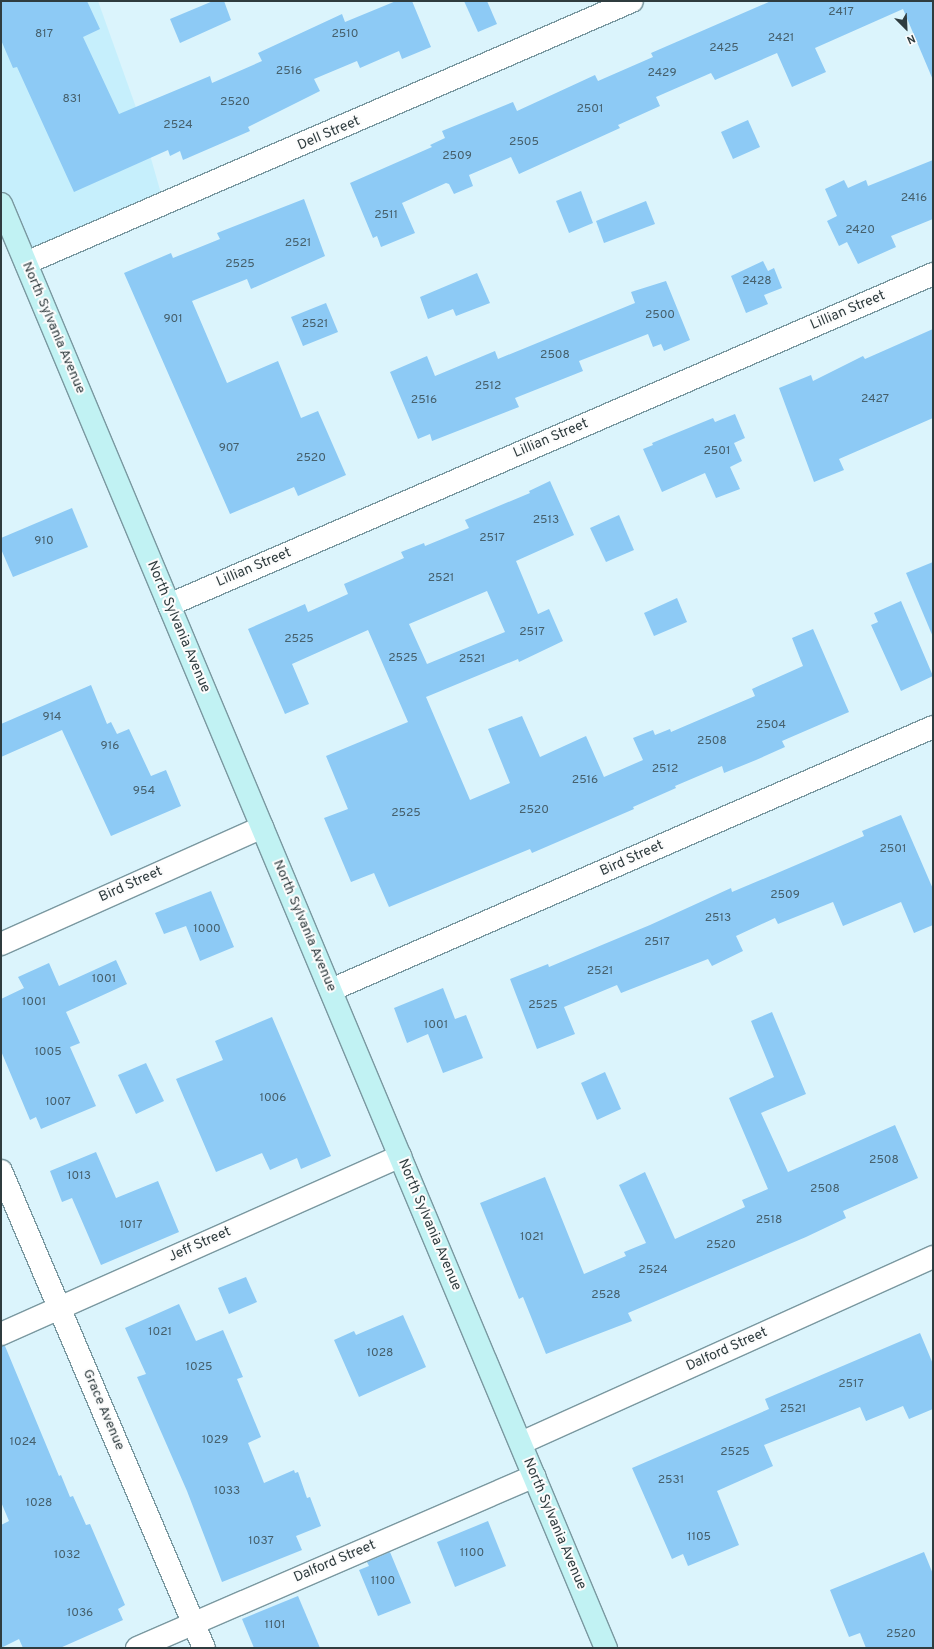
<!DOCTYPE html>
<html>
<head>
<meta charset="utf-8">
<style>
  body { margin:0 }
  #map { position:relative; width:934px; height:1649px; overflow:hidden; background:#dbf4fc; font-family:Overpass,sans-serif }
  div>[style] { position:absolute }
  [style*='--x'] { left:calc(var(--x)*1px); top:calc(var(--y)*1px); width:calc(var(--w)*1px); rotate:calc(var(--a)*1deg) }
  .built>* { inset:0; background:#c6effc }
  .building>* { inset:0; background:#8dcaf5 }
  .roads { filter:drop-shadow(1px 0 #7a98a0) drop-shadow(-1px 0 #7a98a0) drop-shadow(0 1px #7a98a0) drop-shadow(0 -1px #7a98a0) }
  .minor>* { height:22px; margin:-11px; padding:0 11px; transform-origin:11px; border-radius:11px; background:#fff }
  .secondary>* { height:22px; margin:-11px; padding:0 11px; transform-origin:11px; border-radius:11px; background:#c1f2f3 }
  span { translate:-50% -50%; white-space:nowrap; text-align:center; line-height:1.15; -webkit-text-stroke:4px #fcfcfc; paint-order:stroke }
  .number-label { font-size:12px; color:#46606c }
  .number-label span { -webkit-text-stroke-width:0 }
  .street-label { font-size:14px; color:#2f3c3f }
  .frame { position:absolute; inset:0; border:2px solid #2f3c3f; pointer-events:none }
  .north { position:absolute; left:886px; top:8px; width:40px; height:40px; -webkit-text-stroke:3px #fcfcfc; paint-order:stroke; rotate:156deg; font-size:11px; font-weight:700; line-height:16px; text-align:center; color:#2f3c3f }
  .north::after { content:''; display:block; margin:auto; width:14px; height:18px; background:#2f3c3f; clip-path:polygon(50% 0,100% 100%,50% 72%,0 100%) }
</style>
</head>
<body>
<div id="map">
  <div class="built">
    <div style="clip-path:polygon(1px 1px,98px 1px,138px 113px,164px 204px,26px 263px,1px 204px)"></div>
  </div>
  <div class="building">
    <div style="clip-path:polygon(1px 1px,87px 1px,100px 29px,83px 37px,119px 114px,210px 76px,212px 83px,262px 61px,258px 53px,342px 14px,345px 22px,396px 1px,412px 1px,431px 47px,402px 59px,399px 51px,360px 68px,357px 61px,314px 79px,320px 91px,248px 127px,250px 131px,183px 160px,180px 151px,170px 156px,168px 150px,74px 192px,17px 67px,13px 68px,1px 40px)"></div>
    <div style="clip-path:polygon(213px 1px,224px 1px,231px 20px,180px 43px,170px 19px)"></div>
    <div style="clip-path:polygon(464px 1px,487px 1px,497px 24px,478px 32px)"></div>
    <div style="clip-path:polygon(771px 1px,933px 1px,933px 80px,903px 9px,815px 48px,826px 72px,792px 87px,777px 53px,715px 80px,711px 73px,656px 97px,660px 106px,618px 125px,620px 128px,519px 174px,511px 157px,469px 175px,473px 186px,454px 194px,449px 184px,446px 183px,402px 203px,415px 233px,381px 247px,377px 236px,373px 238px,350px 183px,432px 147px,430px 145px,445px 138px,442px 131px,513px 102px,517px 111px,595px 75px,598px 81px,653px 57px,651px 53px)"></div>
    <div style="clip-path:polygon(748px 120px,760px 147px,733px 159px,721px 132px)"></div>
    <div style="clip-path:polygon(933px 160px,933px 219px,891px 236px,896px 247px,858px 264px,847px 242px,839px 246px,827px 221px,837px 216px,825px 189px,844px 180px,848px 188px,866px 180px,868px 186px)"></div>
    <div style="clip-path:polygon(581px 191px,593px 223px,569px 233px,556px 201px)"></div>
    <div style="clip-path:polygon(304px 199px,325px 256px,251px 289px,247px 279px,192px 301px,227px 383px,278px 361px,301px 418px,318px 411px,346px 475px,298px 496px,294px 487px,230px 514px,124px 273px,171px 253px,173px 258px,220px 239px,217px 233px)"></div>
    <div style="clip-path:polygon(646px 201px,655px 224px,604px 243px,596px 221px)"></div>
    <div style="clip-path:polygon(763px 261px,768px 271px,774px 268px,782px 288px,764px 295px,768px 304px,746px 313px,731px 276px)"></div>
    <div style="clip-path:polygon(477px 273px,490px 303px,456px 316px,453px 309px,428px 319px,420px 297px)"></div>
    <div style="clip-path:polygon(666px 281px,690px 340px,664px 351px,661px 344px,653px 347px,648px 334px,579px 361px,583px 371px,515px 398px,519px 407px,432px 441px,430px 434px,418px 439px,390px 372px,427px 356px,435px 376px,495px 351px,498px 359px,635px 303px,631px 292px)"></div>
    <div style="clip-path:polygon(326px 303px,338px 332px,303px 346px,291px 317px)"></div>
    <div style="clip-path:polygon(933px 329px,933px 418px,839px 459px,844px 470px,814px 482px,779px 388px,811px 375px,813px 381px,863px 356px,865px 359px)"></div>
    <div style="clip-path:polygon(735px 414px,745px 438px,734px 443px,742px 461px,730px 467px,740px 489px,716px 498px,705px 473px,662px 492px,643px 449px,653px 445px,652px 443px,713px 418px,715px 422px)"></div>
    <div style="clip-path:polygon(evenodd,550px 481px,574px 535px,516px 561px,538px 614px,549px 609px,563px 641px,519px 662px,518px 659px,426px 697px,470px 800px,510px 783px,488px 729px,522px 716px,540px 757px,586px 736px,604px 777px,643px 760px,633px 738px,653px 730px,655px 735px,670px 729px,671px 732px,755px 696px,752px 689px,803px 666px,792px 638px,813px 629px,849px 712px,782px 741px,785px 747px,756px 760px,724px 773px,722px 766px,675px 786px,676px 788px,633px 807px,634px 809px,532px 853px,530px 849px,389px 907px,374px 873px,351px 882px,324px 818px,348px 809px,326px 756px,408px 722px,368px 630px,292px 664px,309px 704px,285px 714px,248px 629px,305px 604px,308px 612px,348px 594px,344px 584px,404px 558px,401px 552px,424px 543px,425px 546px,469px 528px,465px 520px,530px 493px,529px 491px,550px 481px,487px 591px,505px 632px,427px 664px,409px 624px,487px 591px)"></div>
    <div style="clip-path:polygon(72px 508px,88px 547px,13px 577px,1px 549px,1px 538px)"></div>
    <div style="clip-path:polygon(619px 515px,634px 550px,606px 562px,590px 528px)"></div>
    <div style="clip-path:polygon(933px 562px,933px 637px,906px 573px)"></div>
    <div style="clip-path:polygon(677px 598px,687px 622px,654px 636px,644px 613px)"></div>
    <div style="clip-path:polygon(901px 601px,933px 676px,901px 691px,871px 625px,878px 622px,874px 613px)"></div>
    <div style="clip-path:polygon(91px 685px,107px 724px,111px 722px,117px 734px,129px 729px,151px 776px,166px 770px,181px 806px,111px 836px,62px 730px,1px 757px,1px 724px)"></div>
    <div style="clip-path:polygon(901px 815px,933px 889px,933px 925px,914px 933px,901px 902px,843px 926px,833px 902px,778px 924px,775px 918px,736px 936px,743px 951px,712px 966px,708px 959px,621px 993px,617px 985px,564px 1007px,575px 1034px,537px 1049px,510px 979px,548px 964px,549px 967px,650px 925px,731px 888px,732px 892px,775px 874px,864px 836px,862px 831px)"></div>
    <div style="clip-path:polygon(211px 891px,234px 947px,200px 961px,186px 926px,164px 934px,155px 913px)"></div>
    <div style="clip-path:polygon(116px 960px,127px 984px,66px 1012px,80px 1043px,70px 1047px,96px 1106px,41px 1129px,36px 1117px,30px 1120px,1px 1051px,1px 999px,24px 988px,18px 977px,49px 963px,59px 986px)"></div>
    <div style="clip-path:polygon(443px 988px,455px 1019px,466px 1015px,483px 1058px,443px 1073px,428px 1034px,407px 1043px,394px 1008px)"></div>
    <div style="clip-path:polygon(772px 1012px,806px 1094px,761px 1113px,788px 1172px,895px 1125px,918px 1178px,843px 1211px,846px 1218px,806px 1237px,628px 1313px,632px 1321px,546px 1354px,523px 1297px,519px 1299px,480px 1203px,545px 1177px,584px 1274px,626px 1256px,624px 1252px,646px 1243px,619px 1185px,645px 1172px,675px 1239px,745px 1207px,742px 1200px,768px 1189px,729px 1098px,774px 1077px,751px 1021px)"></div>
    <div style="clip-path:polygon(272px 1017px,331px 1156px,301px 1169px,297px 1158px,270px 1170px,262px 1153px,216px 1172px,176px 1079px,223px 1060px,215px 1041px)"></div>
    <div style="clip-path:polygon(146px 1063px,164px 1101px,136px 1114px,118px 1075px)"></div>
    <div style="clip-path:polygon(605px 1072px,621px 1109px,597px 1120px,581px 1083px)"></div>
    <div style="clip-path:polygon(96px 1152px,116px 1198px,158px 1181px,179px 1232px,101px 1265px,72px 1198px,62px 1202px,50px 1171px)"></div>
    <div style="clip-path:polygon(246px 1277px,257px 1302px,229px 1314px,218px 1288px)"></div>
    <div style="clip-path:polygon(179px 1304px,196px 1341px,223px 1330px,243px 1377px,237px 1379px,261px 1437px,248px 1443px,264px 1483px,294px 1470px,295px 1473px,298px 1472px,307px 1498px,310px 1497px,321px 1526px,296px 1536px,302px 1550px,222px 1582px,187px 1491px,137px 1377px,146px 1374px,125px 1328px)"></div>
    <div style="clip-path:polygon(403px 1315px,426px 1367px,359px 1397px,334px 1340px,354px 1331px,356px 1335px)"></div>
    <div style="clip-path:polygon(920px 1333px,933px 1364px,933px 1409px,909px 1419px,903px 1406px,866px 1421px,860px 1407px,764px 1445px,773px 1466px,717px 1491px,739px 1545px,688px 1566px,683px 1554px,672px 1559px,632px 1468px,769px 1409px,765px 1399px)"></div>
    <div style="clip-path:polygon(1px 1346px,5px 1346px,59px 1476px,61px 1475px,70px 1497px,73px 1496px,86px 1525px,90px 1524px,125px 1605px,118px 1609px,123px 1620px,60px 1648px,23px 1648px,19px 1639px,1px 1648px,1px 1525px,9px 1521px,1px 1502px)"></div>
    <div style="clip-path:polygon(488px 1521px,506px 1566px,455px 1587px,437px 1542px)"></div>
    <div style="clip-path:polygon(390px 1552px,411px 1603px,378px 1616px,359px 1570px,369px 1566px,367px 1562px)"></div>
    <div style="clip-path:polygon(924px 1552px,933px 1574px,933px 1648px,866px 1648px,860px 1633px,849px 1637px,830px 1590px)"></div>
    <div style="clip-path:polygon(298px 1596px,320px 1648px,254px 1648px,242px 1619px)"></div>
  </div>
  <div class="roads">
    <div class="minor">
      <div style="--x:26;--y:263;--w:660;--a:-23.38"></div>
      <div style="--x:169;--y:605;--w:833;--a:-23.42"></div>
      <div style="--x:1;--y:944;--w:286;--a:-24.1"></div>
      <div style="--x:331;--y:990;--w:657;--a:-23.6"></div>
      <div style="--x:1;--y:1171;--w:518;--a:66.95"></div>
      <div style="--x:1;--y:1334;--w:437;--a:-24"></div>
      <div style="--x:521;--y:1443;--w:452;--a:-24.3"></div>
      <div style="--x:137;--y:1648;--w:433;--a:-23.4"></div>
    </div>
    <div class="secondary">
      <div style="--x:1;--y:204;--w:1566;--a:67.27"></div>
    </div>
  </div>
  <div class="number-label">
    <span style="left:841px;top:13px">2417</span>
    <span style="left:44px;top:35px">817</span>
    <span style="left:345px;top:35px">2510</span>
    <span style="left:781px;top:39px">2421</span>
    <span style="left:724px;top:49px">2425</span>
    <span style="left:289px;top:72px">2516</span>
    <span style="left:662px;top:74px">2429</span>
    <span style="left:72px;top:100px">831</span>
    <span style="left:235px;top:103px">2520</span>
    <span style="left:590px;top:110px">2501</span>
    <span style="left:178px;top:126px">2524</span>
    <span style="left:524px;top:143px">2505</span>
    <span style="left:457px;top:157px">2509</span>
    <span style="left:914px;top:199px">2416</span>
    <span style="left:386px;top:216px">2511</span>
    <span style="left:860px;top:231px">2420</span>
    <span style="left:298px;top:244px">2521</span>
    <span style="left:240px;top:265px">2525</span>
    <span style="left:757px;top:282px">2428</span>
    <span style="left:660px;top:316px">2500</span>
    <span style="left:173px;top:320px">901</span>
    <span style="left:315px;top:325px">2521</span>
    <span style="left:555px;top:356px">2508</span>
    <span style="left:488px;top:387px">2512</span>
    <span style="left:875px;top:400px">2427</span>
    <span style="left:424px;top:401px">2516</span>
    <span style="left:229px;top:449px">907</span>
    <span style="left:717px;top:452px">2501</span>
    <span style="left:311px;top:459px">2520</span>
    <span style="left:546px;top:521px">2513</span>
    <span style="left:492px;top:539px">2517</span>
    <span style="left:44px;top:542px">910</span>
    <span style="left:441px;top:579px">2521</span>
    <span style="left:532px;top:633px">2517</span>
    <span style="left:299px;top:640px">2525</span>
    <span style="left:403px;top:659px">2525</span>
    <span style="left:472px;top:660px">2521</span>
    <span style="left:52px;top:718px">914</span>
    <span style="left:771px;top:726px">2504</span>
    <span style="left:712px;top:742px">2508</span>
    <span style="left:110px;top:747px">916</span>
    <span style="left:665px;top:770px">2512</span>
    <span style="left:585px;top:781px">2516</span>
    <span style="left:144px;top:792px">954</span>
    <span style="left:534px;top:811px">2520</span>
    <span style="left:406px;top:814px">2525</span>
    <span style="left:893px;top:850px">2501</span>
    <span style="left:785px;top:896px">2509</span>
    <span style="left:718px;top:919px">2513</span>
    <span style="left:207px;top:930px">1000</span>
    <span style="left:657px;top:943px">2517</span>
    <span style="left:600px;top:972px">2521</span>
    <span style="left:104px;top:980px">1001</span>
    <span style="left:34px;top:1003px">1001</span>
    <span style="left:543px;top:1006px">2525</span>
    <span style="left:436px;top:1026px">1001</span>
    <span style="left:48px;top:1053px">1005</span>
    <span style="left:273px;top:1099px">1006</span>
    <span style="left:58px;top:1103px">1007</span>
    <span style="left:884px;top:1161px">2508</span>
    <span style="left:79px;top:1177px">1013</span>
    <span style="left:825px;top:1190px">2508</span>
    <span style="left:769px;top:1221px">2518</span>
    <span style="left:131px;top:1226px">1017</span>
    <span style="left:532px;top:1238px">1021</span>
    <span style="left:721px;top:1246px">2520</span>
    <span style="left:653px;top:1271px">2524</span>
    <span style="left:606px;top:1296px">2528</span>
    <span style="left:160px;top:1333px">1021</span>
    <span style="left:380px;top:1354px">1028</span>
    <span style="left:199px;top:1368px">1025</span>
    <span style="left:851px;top:1385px">2517</span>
    <span style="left:793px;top:1410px">2521</span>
    <span style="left:215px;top:1441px">1029</span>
    <span style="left:23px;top:1443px">1024</span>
    <span style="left:735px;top:1453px">2525</span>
    <span style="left:671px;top:1481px">2531</span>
    <span style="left:227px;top:1492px">1033</span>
    <span style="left:39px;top:1504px">1028</span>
    <span style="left:699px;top:1538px">1105</span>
    <span style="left:261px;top:1542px">1037</span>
    <span style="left:472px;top:1554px">1100</span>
    <span style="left:67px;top:1556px">1032</span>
    <span style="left:383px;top:1582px">1100</span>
    <span style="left:80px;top:1614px">1036</span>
    <span style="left:275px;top:1626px">1101</span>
    <span style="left:901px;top:1635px">2520</span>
  </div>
  <div class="street-label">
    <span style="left:329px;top:134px;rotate:-23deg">Dell Street</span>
    <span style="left:848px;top:311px;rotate:-23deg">Lillian Street</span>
    <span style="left:53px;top:328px;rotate:67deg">North Sylvania Avenue</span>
    <span style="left:551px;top:439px;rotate:-23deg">Lillian Street</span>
    <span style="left:254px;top:568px;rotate:-23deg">Lillian Street</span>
    <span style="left:178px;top:627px;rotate:67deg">North Sylvania Avenue</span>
    <span style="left:632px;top:859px;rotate:-24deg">Bird Street</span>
    <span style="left:131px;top:885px;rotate:-24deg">Bird Street</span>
    <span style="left:304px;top:926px;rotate:67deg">North Sylvania Avenue</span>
    <span style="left:429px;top:1225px;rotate:67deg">North Sylvania Avenue</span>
    <span style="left:200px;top:1245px;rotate:-24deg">Jeff Street</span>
    <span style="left:727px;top:1350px;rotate:-24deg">Dalford Street</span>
    <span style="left:103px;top:1410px;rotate:67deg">Grace Avenue</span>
    <span style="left:554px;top:1524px;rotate:67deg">North Sylvania Avenue</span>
    <span style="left:335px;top:1562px;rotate:-23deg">Dalford Street</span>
  </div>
  <div class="frame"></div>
  <div class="north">N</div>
</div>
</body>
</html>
